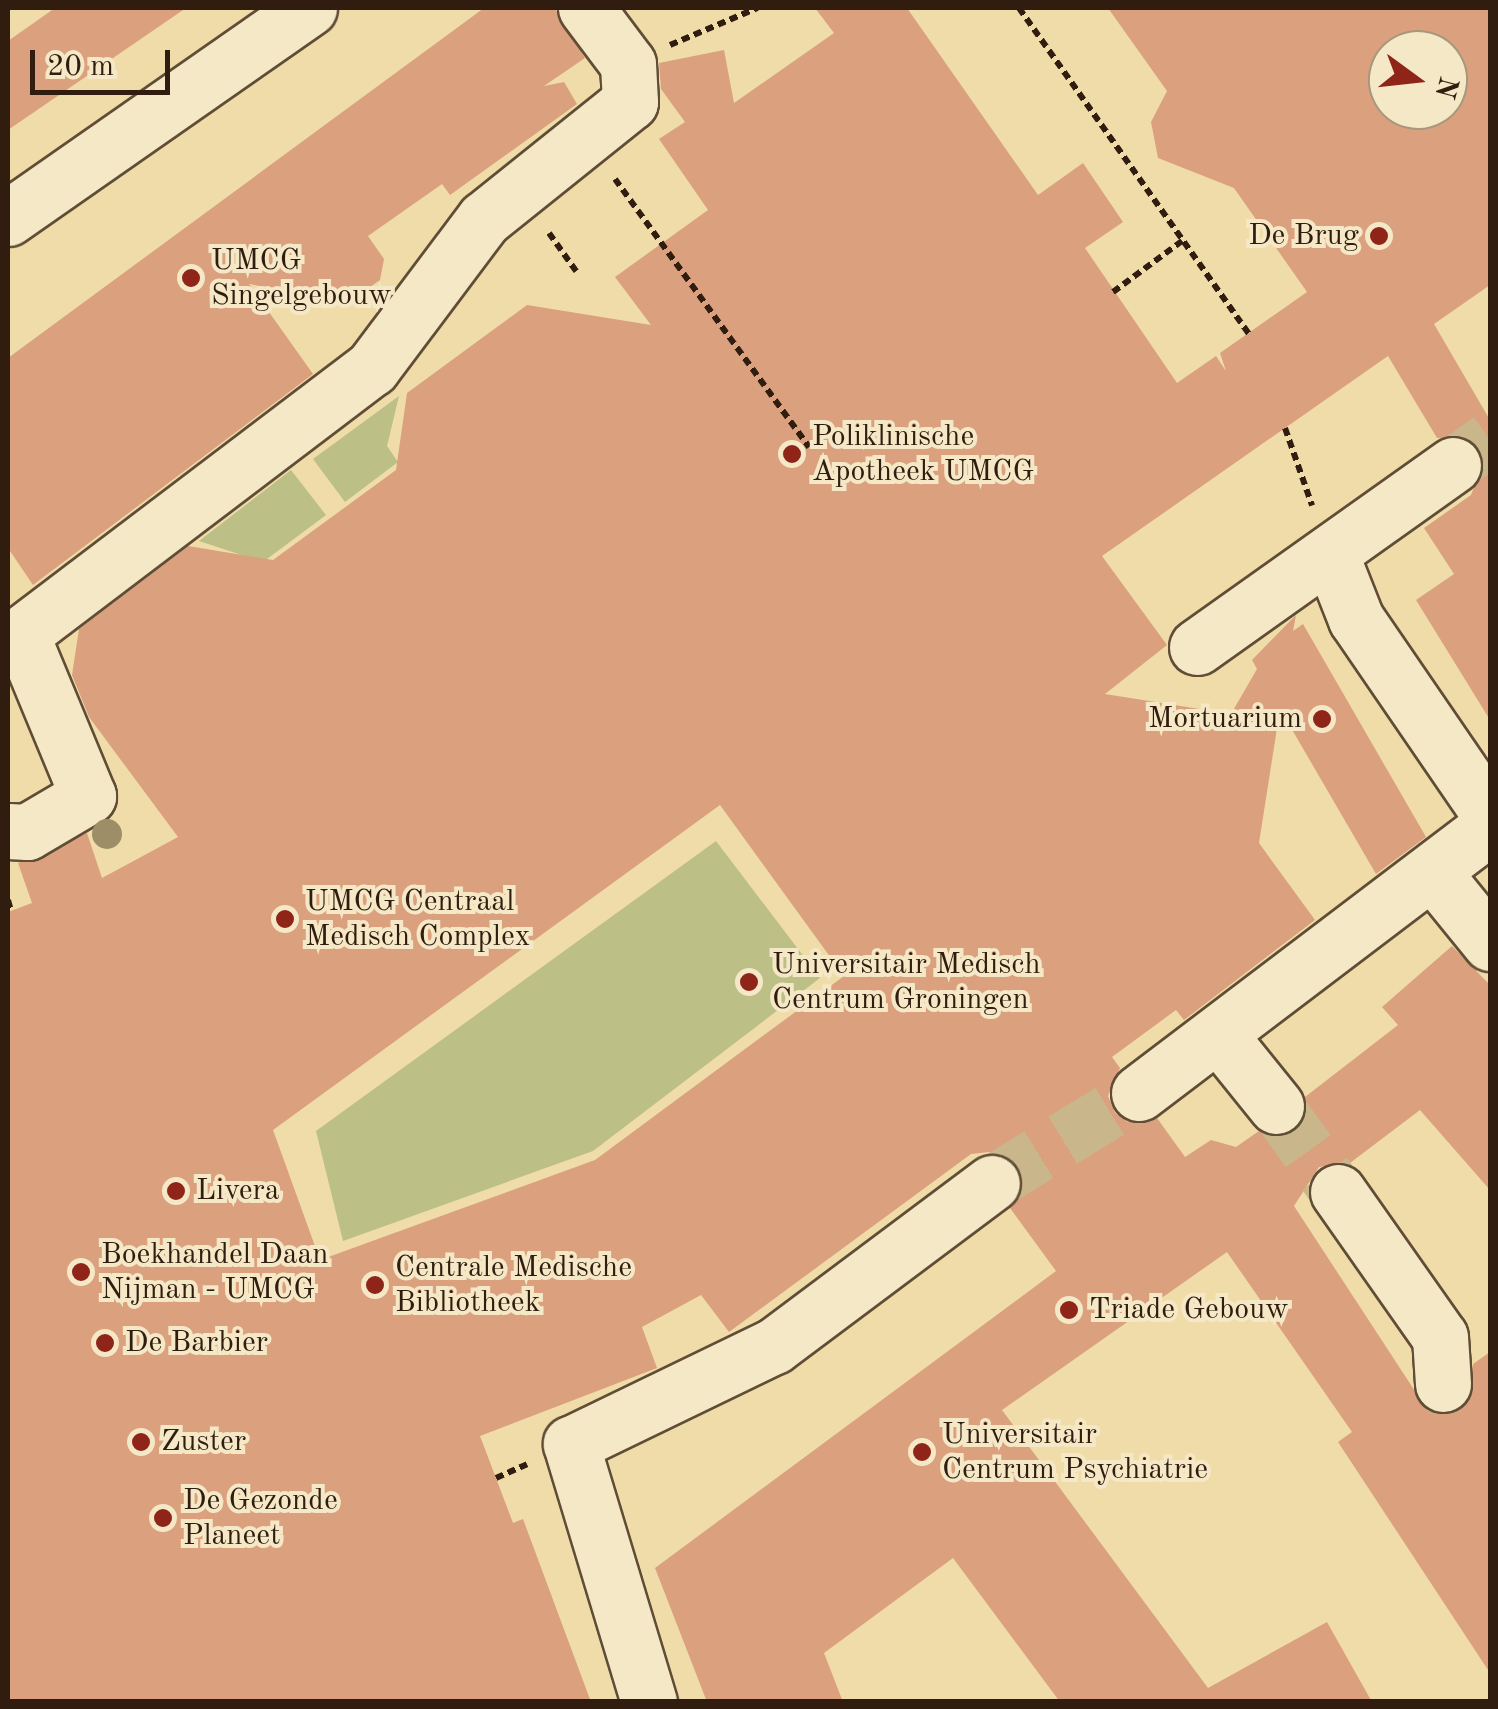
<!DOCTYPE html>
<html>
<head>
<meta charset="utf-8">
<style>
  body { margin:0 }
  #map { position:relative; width:1498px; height:1709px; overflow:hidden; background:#efdca9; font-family:"Old Standard TT",serif }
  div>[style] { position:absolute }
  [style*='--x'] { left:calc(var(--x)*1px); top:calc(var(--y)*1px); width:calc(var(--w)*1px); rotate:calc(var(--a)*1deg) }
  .green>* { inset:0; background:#bcbf86 }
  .building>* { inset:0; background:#dba07e }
  .minor-tunnel>* { height:55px; margin-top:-27.5px; transform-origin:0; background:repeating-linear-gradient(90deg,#c9b68a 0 55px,transparent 0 83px) }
  .path>* { height:6px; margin-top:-3px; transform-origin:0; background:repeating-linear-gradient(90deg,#311d0f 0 8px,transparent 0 13px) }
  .roads { filter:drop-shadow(2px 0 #604d36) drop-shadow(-2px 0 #604d36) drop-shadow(0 2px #604d36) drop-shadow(0 -2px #604d36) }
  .minor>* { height:55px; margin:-27.5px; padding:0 27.5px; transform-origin:27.5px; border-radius:27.5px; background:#f5e8c7 }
  .trees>* { width:30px; height:30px; margin:-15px; border-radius:50%; background:#9e8e68 }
  .dots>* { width:28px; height:28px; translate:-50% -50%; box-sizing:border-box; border:5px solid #f5e8c7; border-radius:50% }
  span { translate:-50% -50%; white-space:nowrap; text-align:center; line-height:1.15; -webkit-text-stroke:8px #f5e8c7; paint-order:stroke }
  .poi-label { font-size:30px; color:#311d0f }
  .right { translate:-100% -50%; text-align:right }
  .left { translate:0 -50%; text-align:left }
  .frame { position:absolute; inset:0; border:10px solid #311d0f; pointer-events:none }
  .north { position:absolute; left:1368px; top:30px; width:100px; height:100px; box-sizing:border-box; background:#f5e8c7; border:2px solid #a7977d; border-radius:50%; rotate:105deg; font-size:28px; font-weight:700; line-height:40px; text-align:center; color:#311d0f }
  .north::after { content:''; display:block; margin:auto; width:35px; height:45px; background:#8f2418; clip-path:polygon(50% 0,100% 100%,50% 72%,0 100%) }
  .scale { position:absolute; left:30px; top:50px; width:140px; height:45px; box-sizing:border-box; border:5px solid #311d0f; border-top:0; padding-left:12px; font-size:30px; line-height:35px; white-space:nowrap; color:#311d0f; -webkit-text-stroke:8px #f5e8c7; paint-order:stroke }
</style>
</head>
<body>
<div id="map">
  <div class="green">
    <div style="clip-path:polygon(399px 396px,387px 446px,398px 462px,345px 502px,313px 459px)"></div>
    <div style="clip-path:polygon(291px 470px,326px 515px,263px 562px,199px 541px)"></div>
    <div style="clip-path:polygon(716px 841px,820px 978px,593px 1151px,343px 1241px,316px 1131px)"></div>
  </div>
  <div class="building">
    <div style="clip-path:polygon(55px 8px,186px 8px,8px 130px,8px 41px)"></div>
    <div style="clip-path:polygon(484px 8px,555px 8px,585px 58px,544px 86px,564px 82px,577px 104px,450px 195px,442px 184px,368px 236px,384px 259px,380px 280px,349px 302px,249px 284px,313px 374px,33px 585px,8px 548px,8px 358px)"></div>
    <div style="clip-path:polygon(evenodd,815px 8px,907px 8px,1038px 195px,1083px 163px,1123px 222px,1085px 248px,1177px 383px,1216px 356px,1226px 371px,1220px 353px,1307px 292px,1234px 188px,1158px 158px,1151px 122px,1167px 91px,1108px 8px,1490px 8px,1490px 285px,1434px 324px,1490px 420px,1490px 720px,1416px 600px,1454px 574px,1424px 528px,1471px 495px,1484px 461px,1467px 437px,1437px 438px,1388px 356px,1102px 556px,1167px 645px,1105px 694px,1231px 714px,1257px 669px,1252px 660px,1296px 615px,1293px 631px,1303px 624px,1426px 837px,1376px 874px,1280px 709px,1259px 843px,1315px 920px,1184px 1020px,1176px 1010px,1112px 1057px,1120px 1068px,1108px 1096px,1115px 1113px,1128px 1122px,1157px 1118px,1185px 1157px,1211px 1140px,1236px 1147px,1259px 1131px,1282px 1137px,1305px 1118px,1305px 1097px,1398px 1025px,1382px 1007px,1452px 946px,1490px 985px,1490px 1190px,1420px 1110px,1350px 1163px,1319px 1167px,1294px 1206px,1428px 1411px,1461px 1409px,1473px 1364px,1490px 1352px,1490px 1673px,1338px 1442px,1352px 1432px,1227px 1252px,1002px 1410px,1208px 1688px,1327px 1622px,1372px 1702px,1060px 1702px,953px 1558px,824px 1653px,843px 1702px,707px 1702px,655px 1568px,1056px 1271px,1010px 1208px,1021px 1194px,1018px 1165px,989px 1152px,971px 1154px,729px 1332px,701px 1295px,642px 1327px,657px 1368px,480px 1436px,513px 1523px,523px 1519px,591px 1702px,8px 1702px,8px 912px,32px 903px,18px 863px,87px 833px,102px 878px,178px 837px,89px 717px,72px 675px,79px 629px,188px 546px,273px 560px,396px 470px,407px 393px,527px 305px,651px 325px,615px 277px,708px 210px,659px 139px,685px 122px,661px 89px,659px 63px,724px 50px,734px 103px,834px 33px,815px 8px,1388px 50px,1448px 50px,1448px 110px,1388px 110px,1388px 50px,815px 8px,720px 805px,844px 976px,595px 1160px,320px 1260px,273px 1130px,720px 805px)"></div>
  </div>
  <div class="minor-tunnel">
    <div style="--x:1453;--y:465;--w:45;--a:-35.1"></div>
    <div style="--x:1276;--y:1106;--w:106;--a:54.2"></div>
    <div style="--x:992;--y:1183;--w:172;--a:-31.5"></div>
  </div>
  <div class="path">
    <div style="--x:1019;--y:8;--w:399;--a:54.8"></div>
    <div style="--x:670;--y:45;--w:95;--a:-23"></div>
    <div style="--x:615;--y:179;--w:331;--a:54.1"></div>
    <div style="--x:549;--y:233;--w:47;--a:54.6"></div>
    <div style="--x:1113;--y:292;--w:86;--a:-36.5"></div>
    <div style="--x:1285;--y:428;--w:82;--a:70.7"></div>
    <div style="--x:8;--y:900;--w:11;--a:75"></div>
    <div style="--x:496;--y:1478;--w:34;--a:-24"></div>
  </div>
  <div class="roads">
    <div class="minor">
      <div style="--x:8;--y:218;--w:367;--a:-34.9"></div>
      <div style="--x:1330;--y:553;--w:71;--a:68.5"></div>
      <div style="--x:1356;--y:619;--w:237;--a:55.6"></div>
      <div style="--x:8;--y:644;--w:457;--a:-37.2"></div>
      <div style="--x:372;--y:368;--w:186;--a:-53.1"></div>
      <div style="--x:484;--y:219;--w:187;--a:-38.7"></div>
      <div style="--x:630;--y:102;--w:38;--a:-93"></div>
      <div style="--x:628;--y:64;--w:70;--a:-126.9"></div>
      <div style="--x:1197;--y:647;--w:314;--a:-35.4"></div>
      <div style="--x:8;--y:831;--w:19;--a:3"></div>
      <div style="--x:27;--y:832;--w:71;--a:-30.5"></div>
      <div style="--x:88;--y:796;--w:170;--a:-112.5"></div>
      <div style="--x:1434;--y:874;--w:89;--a:50.9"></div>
      <div style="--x:1222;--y:1039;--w:86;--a:51.1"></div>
      <div style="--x:1139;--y:1093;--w:440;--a:-37.2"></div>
      <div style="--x:1338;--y:1192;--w:177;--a:54.9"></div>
      <div style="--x:1440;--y:1337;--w:47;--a:86.3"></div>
      <div style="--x:649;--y:1702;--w:270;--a:-106.8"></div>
      <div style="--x:571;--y:1444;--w:225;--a:-25.8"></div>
      <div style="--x:774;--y:1346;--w:272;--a:-36.8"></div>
    </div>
  </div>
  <div class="trees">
    <div style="left:107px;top:834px"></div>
  </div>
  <div class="dots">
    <div style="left:1379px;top:236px;background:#8f2418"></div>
    <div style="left:191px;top:278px;background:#8f2418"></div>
    <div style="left:792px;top:454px;background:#8f2418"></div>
    <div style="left:1322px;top:719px;background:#8f2418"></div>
    <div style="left:285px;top:919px;background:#8f2418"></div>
    <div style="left:749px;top:982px;background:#8f2418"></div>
    <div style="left:176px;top:1191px;background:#8f2418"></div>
    <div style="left:81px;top:1272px;background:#8f2418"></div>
    <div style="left:375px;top:1285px;background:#8f2418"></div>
    <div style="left:1069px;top:1310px;background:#8f2418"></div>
    <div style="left:105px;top:1343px;background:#8f2418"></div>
    <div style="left:141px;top:1442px;background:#8f2418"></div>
    <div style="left:922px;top:1452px;background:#8f2418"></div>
    <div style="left:163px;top:1518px;background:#8f2418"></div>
  </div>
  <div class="poi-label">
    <span class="right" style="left:1359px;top:236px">De Brug</span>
    <span class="left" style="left:211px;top:278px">UMCG<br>Singelgebouw</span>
    <span class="left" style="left:812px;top:454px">Poliklinische<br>Apotheek UMCG</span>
    <span class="right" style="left:1302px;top:719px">Mortuarium</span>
    <span class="left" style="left:305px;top:919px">UMCG Centraal<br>Medisch Complex</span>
    <span class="left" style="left:772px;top:982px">Universitair Medisch<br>Centrum Groningen</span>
    <span class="left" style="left:196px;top:1191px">Livera</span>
    <span class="left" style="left:101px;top:1272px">Boekhandel Daan<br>Nijman - UMCG</span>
    <span class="left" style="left:395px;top:1285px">Centrale Medische<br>Bibliotheek</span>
    <span class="left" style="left:1089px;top:1310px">Triade Gebouw</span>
    <span class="left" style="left:125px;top:1343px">De Barbier</span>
    <span class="left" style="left:942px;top:1452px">Universitair<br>Centrum Psychiatrie</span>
    <span class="left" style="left:161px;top:1442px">Zuster</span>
    <span class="left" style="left:183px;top:1518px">De Gezonde<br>Planeet</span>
  </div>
  <div class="frame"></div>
  <div class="north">N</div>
  <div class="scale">20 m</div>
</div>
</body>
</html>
